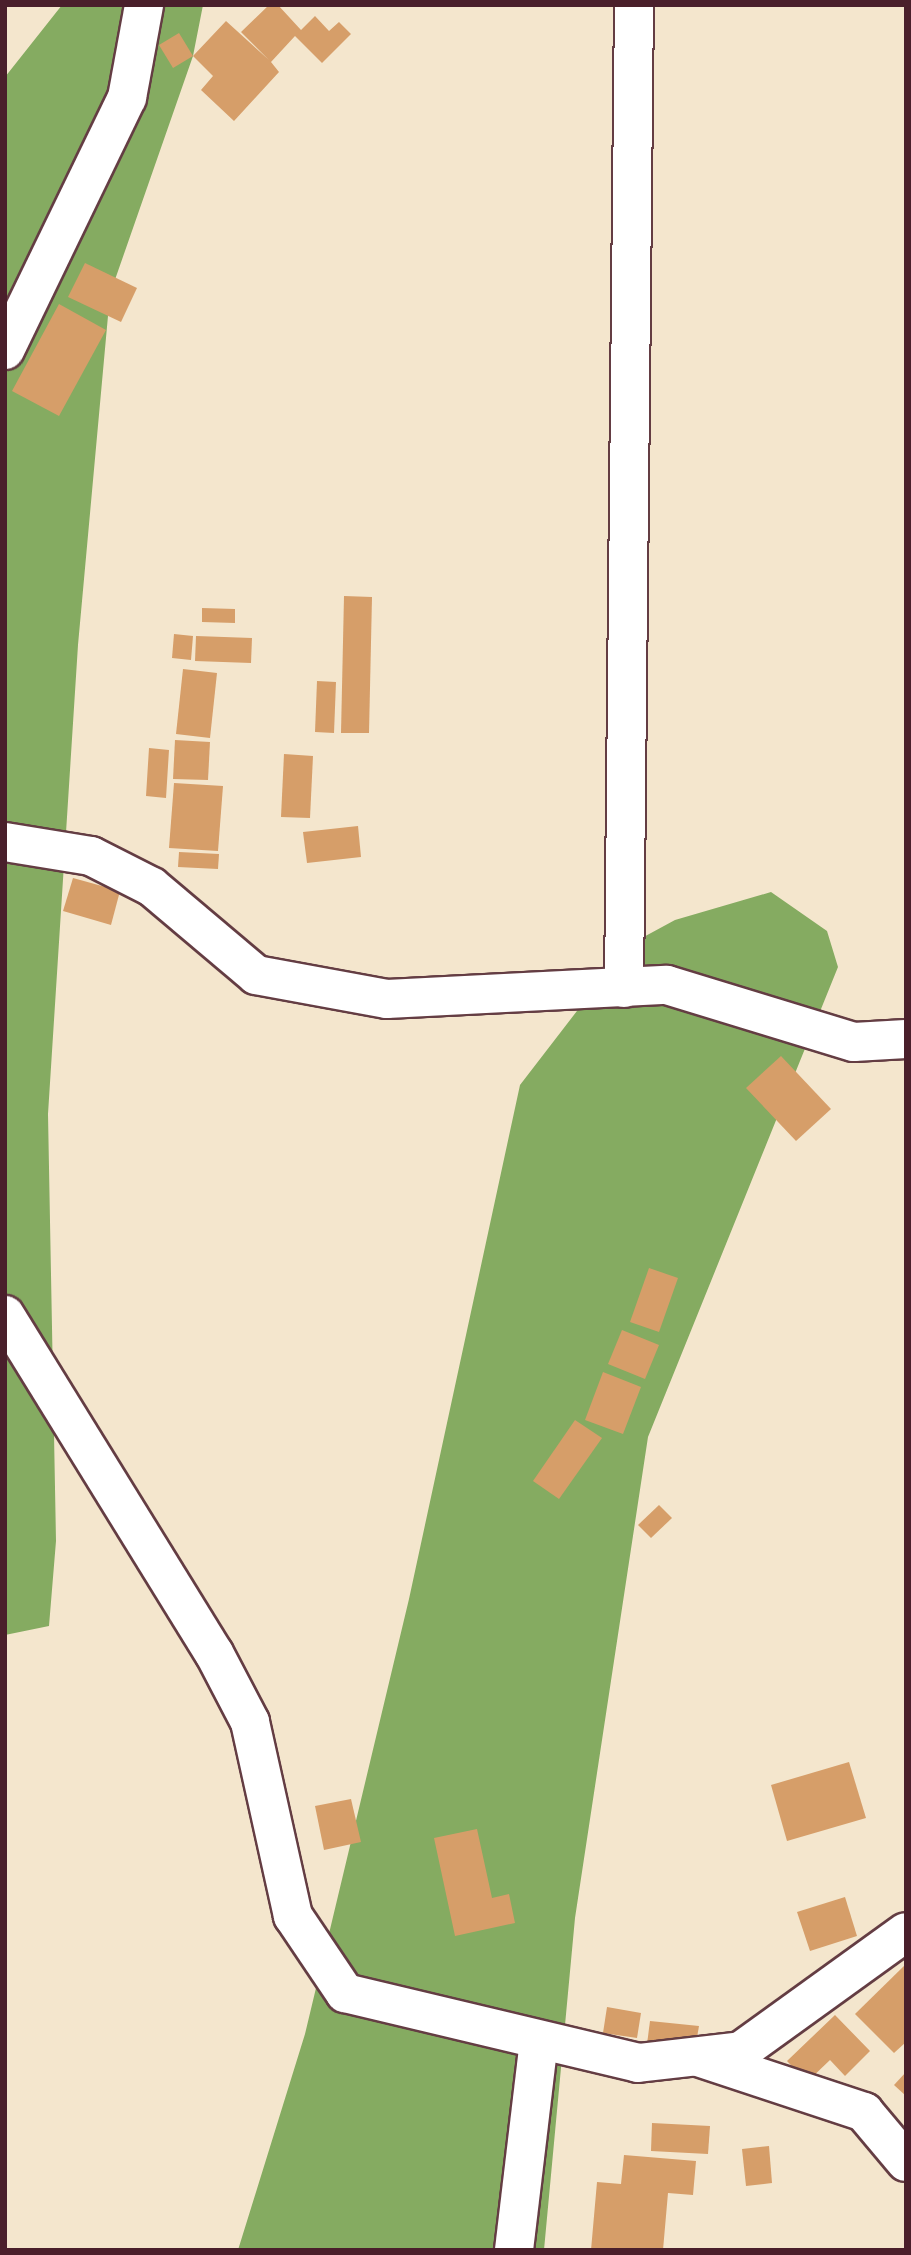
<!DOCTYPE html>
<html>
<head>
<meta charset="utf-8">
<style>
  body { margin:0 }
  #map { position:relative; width:911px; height:2255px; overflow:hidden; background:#f4e6cd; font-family:Kalam,sans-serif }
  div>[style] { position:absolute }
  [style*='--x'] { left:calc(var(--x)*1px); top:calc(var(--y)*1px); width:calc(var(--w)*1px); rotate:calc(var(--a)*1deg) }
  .forest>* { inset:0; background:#85ab61 }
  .building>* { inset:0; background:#d69e69 }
  .roads { filter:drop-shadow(2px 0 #643d43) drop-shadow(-2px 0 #643d43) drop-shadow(0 2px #643d43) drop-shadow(0 -2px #643d43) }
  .minor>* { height:38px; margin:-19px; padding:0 19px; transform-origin:19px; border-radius:19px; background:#fff }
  span { translate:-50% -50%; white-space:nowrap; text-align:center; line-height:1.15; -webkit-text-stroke:6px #fdfcf7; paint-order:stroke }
  .frame { position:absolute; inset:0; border:7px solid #4a1f2b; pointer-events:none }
</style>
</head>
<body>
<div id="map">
  <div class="forest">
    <div style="clip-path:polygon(62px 5px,203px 5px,193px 56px,110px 294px,78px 645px,48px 1114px,56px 1541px,49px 1626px,5px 1635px,5px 77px)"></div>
    <div style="clip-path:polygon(771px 892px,827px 931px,838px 967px,648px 1437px,575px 1918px,544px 2250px,238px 2250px,305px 2034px,409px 1599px,520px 1085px,627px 946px,675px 920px)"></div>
  </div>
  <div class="building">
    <div style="clip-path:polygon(269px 5px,278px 5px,301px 30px,315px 16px,329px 31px,339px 22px,351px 34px,322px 63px,295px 36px,271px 62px,279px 72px,234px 121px,201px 90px,213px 76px,193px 56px,226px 21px,269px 60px,241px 32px)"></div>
    <div style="clip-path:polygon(179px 33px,193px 56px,173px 68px,159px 45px)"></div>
    <div style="clip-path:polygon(85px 263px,137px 288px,121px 322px,68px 297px)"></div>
    <div style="clip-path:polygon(59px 304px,106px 330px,59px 416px,12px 391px)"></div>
    <div style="clip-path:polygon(344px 596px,372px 597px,369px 733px,341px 733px)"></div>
    <div style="clip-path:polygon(202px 608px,235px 609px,235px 623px,202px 622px)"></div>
    <div style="clip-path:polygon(174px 634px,193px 636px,191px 660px,172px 658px)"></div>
    <div style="clip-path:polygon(196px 636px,252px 638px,251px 663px,195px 661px)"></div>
    <div style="clip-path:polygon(183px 669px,217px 673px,210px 738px,176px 734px)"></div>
    <div style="clip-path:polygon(317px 681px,336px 682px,334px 733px,315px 732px)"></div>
    <div style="clip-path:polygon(175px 740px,210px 742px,208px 780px,173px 779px)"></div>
    <div style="clip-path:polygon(149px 748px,169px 750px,166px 798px,146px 796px)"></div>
    <div style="clip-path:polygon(284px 754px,313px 756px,310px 818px,281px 817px)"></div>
    <div style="clip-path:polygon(174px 783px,223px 786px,218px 851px,169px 848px)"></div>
    <div style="clip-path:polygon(358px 826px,361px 857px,307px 863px,303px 832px)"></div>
    <div style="clip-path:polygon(179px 852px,219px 854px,218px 869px,178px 867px)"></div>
    <div style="clip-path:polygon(73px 878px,120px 891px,111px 925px,63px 911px)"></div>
    <div style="clip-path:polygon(781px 1056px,831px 1109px,796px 1141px,746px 1088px)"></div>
    <div style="clip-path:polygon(649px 1268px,678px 1278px,659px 1332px,630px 1322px)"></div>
    <div style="clip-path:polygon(622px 1330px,659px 1345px,645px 1379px,608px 1364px)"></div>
    <div style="clip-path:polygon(603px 1372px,641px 1387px,623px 1434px,585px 1420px)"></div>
    <div style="clip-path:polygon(575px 1420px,602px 1438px,559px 1499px,533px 1481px)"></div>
    <div style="clip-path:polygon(659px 1505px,672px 1518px,651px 1538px,638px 1525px)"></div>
    <div style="clip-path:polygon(849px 1762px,866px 1818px,787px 1841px,771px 1785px)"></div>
    <div style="clip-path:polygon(351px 1799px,361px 1842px,324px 1850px,315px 1806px)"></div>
    <div style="clip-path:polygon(477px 1829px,492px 1898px,509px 1894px,515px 1923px,455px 1936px,434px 1838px)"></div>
    <div style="clip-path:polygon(845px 1897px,857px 1936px,810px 1951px,797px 1912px)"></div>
    <div style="clip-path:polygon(906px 1964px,906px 2042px,894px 2053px,855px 2014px)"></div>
    <div style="clip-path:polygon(607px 2007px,641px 2013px,637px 2038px,603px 2033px)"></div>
    <div style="clip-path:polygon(835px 2015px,870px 2051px,845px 2076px,830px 2060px,807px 2082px,787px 2061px)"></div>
    <div style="clip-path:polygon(650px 2021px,699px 2026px,695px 2049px,647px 2044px)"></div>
    <div style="clip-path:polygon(906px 2072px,906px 2096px,894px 2085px)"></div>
    <div style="clip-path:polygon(652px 2123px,710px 2126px,708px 2154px,651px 2151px)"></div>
    <div style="clip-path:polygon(769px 2146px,772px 2183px,746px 2186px,742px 2149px)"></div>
    <div style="clip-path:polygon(624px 2155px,696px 2161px,693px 2195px,668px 2193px,663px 2250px,591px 2250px,597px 2182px,621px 2184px)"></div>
  </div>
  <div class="roads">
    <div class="minor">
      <div style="--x:5;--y:350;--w:280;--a:-64.2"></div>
      <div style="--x:127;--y:98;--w:95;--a:-79.6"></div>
      <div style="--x:5;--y:842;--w:87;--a:9.2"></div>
      <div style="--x:91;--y:856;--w:68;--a:26.9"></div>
      <div style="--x:152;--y:887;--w:136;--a:40.2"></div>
      <div style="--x:256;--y:975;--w:133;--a:10.4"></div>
      <div style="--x:387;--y:999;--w:280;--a:-2.9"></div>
      <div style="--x:667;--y:985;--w:195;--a:17"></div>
      <div style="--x:854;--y:1042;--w:52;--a:-3.3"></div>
      <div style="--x:624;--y:988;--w:983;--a:-89.42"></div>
      <div style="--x:5;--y:1315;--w:397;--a:58.3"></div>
      <div style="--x:214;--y:1653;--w:78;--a:62.4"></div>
      <div style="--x:250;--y:1722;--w:199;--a:77.5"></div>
      <div style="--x:293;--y:1916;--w:93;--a:56"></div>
      <div style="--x:345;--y:1993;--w:301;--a:13.4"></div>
      <div style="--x:638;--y:2063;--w:104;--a:-6.6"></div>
      <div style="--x:741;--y:2051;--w:203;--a:-35.8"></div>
      <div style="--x:701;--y:2058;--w:172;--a:18.3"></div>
      <div style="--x:864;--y:2112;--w:65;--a:50"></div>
      <div style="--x:514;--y:2250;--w:211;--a:-83.2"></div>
    </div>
  </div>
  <div class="frame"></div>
</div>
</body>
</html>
